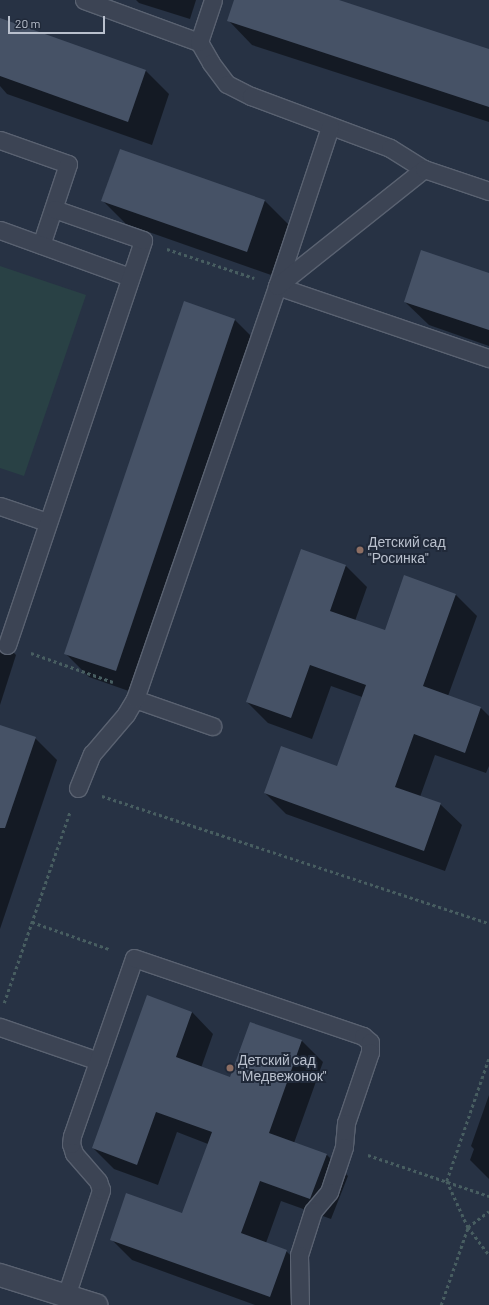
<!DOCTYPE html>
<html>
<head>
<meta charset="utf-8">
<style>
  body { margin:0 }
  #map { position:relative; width:489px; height:1305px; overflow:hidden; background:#273244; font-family:Barlow,sans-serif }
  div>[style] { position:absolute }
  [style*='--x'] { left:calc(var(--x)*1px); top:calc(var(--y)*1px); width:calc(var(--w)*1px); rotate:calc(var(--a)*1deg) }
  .green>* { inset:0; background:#294145 }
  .shadow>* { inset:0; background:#0007 }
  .building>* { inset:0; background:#465266 }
  .path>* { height:2.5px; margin-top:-1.25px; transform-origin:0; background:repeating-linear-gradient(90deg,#485e61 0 3px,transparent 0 6px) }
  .roads { filter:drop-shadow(1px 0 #5a6271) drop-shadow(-1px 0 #5a6271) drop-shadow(0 1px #5a6271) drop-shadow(0 -1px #5a6271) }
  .service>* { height:17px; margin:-8.5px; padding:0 8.5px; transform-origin:8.5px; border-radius:8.5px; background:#3c4454 }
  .minor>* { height:22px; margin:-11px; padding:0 11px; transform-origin:11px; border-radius:11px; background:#3c4454 }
  .dots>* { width:11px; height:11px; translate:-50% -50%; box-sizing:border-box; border:2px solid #202939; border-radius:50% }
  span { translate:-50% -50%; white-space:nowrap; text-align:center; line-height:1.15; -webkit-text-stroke:4px #202939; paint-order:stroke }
  .poi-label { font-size:14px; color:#b9c0cd }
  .left { translate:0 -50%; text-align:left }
  .scale { position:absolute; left:8px; top:16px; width:97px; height:18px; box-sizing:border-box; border:2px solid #b9c0cd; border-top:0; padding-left:5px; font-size:12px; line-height:14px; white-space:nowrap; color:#b9c0cd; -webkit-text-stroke:3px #202939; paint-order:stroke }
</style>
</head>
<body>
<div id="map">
  <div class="green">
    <div style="clip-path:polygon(0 266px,86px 295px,24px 476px,0 468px)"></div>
  </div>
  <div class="shadow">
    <div style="clip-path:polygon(136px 0,196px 0,190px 19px,139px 3px)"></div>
    <div style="clip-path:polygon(235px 0,335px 0,489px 50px,489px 122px,252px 45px,229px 21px)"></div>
    <div style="clip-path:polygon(0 23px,146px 71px,169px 94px,152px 145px,7px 94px,0 86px)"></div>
    <div style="clip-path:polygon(120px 150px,265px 201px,289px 225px,271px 275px,126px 224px,102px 200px)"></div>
    <div style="clip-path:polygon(489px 274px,489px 346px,429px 325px,405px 302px)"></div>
    <div style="clip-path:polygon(235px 320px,258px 343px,140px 695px,89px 677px,66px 654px)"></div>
    <div style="clip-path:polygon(301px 550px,346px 566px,367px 587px,355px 621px,385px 632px,405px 577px,456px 595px,477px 616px,448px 696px,481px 708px,489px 716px,489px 766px,486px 773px,435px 755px,420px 797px,440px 804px,462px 825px,445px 871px,286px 814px,265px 793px,337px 768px,362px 697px,331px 686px,312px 739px,268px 723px,247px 702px)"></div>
    <div style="clip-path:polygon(0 639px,16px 655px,0 705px)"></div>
    <div style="clip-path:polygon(0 726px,35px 738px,57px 760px,0 929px)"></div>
    <div style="clip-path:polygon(192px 1012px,213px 1034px,201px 1068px,231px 1078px,251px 1023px,302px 1041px,323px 1062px,294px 1143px,327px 1155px,348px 1176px,331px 1219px,281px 1201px,266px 1243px,286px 1251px,308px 1272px,296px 1305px,255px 1305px,132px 1260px,111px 1239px,183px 1214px,208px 1144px,177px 1132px,158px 1185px,114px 1169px,93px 1148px)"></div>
    <div style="clip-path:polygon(489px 1095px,489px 1179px,470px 1160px,474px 1149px,471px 1146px)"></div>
  </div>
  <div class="building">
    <div style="clip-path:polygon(234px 0,339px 0,489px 49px,489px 107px,227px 21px)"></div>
    <div style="clip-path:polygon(0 18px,146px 70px,128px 122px,0 76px)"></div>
    <div style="clip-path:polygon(120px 149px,265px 200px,247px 252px,101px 201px)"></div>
    <div style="clip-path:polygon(421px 250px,489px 273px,489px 330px,404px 302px)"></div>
    <div style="clip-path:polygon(184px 301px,235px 319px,116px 671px,64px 654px)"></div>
    <div style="clip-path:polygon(301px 549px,346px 565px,330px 611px,385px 630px,404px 575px,456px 594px,423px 686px,481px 707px,465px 753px,414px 734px,395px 787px,441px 803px,424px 851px,264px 793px,281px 746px,337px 766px,366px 685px,310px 665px,291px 718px,246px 702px)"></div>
    <div style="clip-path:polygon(0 725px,36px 737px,5px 828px,0 828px)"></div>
    <div style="clip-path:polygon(147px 995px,192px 1012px,176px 1057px,230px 1077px,250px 1022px,302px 1040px,269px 1133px,327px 1154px,310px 1199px,260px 1181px,241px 1233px,287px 1250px,270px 1297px,110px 1240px,126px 1193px,182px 1213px,212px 1132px,156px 1112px,137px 1165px,92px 1148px)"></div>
  </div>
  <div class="path">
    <div style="--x:167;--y:249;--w:92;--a:18.4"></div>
    <div style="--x:31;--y:653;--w:87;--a:19.5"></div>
    <div style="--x:102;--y:796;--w:407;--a:18.2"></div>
    <div style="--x:32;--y:922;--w:82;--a:19.3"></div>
    <div style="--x:4;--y:1003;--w:203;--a:-71"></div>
    <div style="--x:489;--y:1059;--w:129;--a:109"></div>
    <div style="--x:447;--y:1181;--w:51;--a:65.5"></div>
    <div style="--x:468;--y:1227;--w:35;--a:53"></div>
    <div style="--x:368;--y:1155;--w:128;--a:18.7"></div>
    <div style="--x:441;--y:1305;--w:83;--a:-70.9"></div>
    <div style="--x:468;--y:1227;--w:26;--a:-37"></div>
  </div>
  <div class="roads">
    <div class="service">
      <div style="--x:84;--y:0;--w:122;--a:20.1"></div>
      <div style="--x:199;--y:42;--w:24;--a:60"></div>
      <div style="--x:211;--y:63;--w:26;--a:53"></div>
      <div style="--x:227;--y:84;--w:27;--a:27"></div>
      <div style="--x:251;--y:96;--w:148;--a:20.5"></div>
      <div style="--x:390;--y:148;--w:40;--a:32"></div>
      <div style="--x:199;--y:42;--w:44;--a:-71.6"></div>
      <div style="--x:330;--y:127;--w:168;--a:108.4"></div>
      <div style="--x:277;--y:286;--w:224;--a:18.8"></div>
      <div style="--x:0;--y:140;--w:72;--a:19.4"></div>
      <div style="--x:68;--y:164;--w:85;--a:108.4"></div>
      <div style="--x:0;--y:230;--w:138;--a:19.9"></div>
      <div style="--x:0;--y:506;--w:50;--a:18.8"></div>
      <div style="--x:7;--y:645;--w:427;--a:-71.4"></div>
      <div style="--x:143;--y:240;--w:94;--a:-160.8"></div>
      <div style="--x:135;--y:699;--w:82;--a:19.3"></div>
      <div style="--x:78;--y:788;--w:37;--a:-68"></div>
      <div style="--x:92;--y:754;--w:52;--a:-49.6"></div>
      <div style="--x:126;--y:714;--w:17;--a:-59"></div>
      <div style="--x:135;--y:699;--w:437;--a:-71"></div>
      <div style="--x:277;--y:286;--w:188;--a:-38.5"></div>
      <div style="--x:424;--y:169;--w:69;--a:18.7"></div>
      <div style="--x:0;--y:1027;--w:104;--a:19.1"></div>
      <div style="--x:66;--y:1296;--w:112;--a:-71.7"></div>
      <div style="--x:101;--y:1190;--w:9;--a:-108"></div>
      <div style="--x:98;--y:1181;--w:37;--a:-131"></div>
      <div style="--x:74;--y:1153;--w:9;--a:-108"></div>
      <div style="--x:71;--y:1144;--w:8;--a:-83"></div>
      <div style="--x:72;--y:1136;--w:188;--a:-70.8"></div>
      <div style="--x:134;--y:958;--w:242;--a:18.8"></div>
      <div style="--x:363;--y:1036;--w:9;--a:41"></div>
      <div style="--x:370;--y:1042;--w:10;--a:90"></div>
      <div style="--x:370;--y:1052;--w:75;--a:108.7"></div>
      <div style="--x:346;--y:1123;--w:24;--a:95"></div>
      <div style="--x:344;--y:1147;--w:47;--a:108.4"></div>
      <div style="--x:329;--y:1192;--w:25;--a:130"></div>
      <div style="--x:313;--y:1211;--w:46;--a:107.7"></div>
      <div style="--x:299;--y:1255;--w:50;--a:88.9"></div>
    </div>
    <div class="minor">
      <div style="--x:0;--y:1275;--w:101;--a:17.4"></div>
    </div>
  </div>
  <div class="dots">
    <div style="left:360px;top:550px;background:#8d6e63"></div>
    <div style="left:230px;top:1068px;background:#8d6e63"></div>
  </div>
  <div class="poi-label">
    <span class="left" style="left:368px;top:550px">Детский сад<br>"Росинка"</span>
    <span class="left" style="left:238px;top:1068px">Детский сад<br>"Медвежонок"</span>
  </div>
  <div class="scale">20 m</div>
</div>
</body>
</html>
